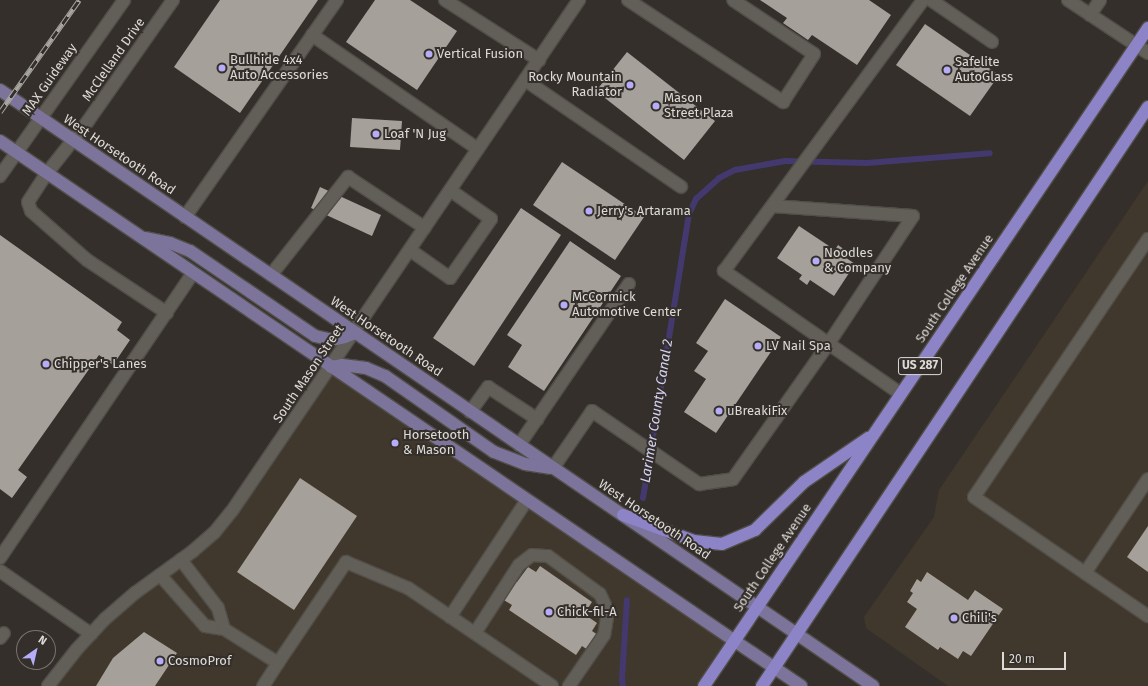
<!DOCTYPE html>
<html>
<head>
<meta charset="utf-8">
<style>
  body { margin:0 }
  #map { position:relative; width:1148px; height:686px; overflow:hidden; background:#342f2a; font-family:"Fira Sans",sans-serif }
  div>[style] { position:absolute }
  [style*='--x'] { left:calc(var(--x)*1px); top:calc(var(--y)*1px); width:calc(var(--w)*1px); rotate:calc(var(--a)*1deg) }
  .built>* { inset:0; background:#41382d }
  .stream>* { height:6px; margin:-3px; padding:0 3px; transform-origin:3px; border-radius:3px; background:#43396f }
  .building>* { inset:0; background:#a5a099 }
  .roads { filter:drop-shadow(1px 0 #514e49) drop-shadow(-1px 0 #514e49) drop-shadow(0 1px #514e49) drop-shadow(0 -1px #514e49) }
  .minor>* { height:12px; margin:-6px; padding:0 6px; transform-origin:6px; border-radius:6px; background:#625e58 }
  .major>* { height:12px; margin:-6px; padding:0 6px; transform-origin:6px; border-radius:6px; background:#7c749b }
  .highway>* { height:12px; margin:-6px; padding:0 6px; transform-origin:6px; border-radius:6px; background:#8d83c7 }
  .rail>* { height:4.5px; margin-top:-2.25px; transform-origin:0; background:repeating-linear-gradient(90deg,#342f2a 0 9px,#a9a6a2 0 18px); box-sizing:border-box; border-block:1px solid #a9a6a2 }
  .dots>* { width:11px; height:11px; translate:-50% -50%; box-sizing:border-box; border:2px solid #342f2a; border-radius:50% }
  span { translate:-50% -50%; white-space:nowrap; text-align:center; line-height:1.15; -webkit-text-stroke:4px #342f2a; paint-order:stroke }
  .shield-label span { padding:1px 3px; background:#342f2a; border:1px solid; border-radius:3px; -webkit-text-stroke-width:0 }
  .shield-label { font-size:12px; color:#dddad7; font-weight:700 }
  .poi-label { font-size:13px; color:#dddad7 }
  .left { translate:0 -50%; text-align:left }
  .right { translate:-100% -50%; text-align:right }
  .street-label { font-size:13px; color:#dddad7 }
  .water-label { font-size:14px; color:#d4d1f3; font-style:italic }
  .north { position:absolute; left:16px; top:630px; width:40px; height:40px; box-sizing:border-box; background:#342f2a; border:1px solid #78736f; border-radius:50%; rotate:34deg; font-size:11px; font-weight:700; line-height:16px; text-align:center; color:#dddad7 }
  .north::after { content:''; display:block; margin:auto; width:14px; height:18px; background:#b6acf8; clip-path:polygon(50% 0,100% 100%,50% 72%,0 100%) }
  .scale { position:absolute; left:1002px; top:652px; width:64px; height:18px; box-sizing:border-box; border:2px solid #dddad7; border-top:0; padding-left:5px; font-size:12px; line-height:14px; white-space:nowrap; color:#dddad7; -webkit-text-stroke:3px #342f2a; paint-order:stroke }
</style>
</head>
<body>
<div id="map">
  <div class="built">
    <div style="clip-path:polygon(1148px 181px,1148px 686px,948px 686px,866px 628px,864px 617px,934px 517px,939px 490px)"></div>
    <div style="clip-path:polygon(331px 367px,734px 641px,704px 686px,48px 686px,77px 649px,214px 533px)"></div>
  </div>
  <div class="stream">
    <div style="--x:643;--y:498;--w:288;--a:-80.8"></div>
    <div style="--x:689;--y:214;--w:17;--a:-65"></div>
    <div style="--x:696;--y:199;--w:31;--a:-42"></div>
    <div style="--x:719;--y:178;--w:18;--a:-27"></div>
    <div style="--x:735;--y:170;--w:51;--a:-10.2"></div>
    <div style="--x:785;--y:161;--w:82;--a:1.4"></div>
    <div style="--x:867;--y:163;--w:123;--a:-4.6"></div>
    <div style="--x:623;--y:686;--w:7;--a:-98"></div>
    <div style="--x:622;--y:679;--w:79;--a:-86.4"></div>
  </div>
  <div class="building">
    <div style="clip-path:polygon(220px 0,318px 0,240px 113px,174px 67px)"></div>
    <div style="clip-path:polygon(375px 0,410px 0,457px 31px,417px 90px,346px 42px)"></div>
    <div style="clip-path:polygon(760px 0,869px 0,891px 15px,857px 65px,812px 35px,808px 40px,783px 23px,787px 18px)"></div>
    <div style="clip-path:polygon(925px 24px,999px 75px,970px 116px,896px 65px)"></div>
    <div style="clip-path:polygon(627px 52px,715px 121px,684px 160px,596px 91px)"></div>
    <div style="clip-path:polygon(352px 118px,402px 121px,400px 150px,350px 147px)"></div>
    <div style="clip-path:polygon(562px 162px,644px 217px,615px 260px,533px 205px)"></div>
    <div style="clip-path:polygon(320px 187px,381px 215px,372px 236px,311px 208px)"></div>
    <div style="clip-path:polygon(521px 208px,561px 235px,474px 366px,433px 338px)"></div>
    <div style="clip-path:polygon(799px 226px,835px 250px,838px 245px,845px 250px,842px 255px,855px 264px,834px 296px,810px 280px,807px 285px,799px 279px,802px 275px,777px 258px)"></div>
    <div style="clip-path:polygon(0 235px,122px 322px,117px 330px,130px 340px,113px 365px,99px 355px,18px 470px,27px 477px,12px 498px,0 489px)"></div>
    <div style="clip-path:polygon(570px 241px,621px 276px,544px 391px,508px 367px,522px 345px,507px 335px)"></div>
    <div style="clip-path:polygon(725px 299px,781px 337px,716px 433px,684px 412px,706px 379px,694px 371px,708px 351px,696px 343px)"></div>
    <div style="clip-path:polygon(300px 478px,357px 516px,294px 610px,237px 572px)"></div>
    <div style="clip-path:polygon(1148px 526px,1148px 572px,1127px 557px)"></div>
    <div style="clip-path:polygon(540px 566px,592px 602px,584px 614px,597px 623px,592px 631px,598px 635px,588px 650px,582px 646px,576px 655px,509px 610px,512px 605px,502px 599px,515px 581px,517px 582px,528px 567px,536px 572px)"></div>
    <div style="clip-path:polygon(927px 572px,968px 600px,975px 590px,1003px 609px,971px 656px,963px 651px,958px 659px,940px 647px,938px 650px,905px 627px,917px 609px,907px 602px,913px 593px,910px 591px,917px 579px,921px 582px)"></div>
    <div style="clip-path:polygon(144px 632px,177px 653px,155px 686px,96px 686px,113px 658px)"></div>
  </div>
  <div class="roads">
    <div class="minor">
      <div style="--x:445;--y:0;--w:112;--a:32.6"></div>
      <div style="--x:628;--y:0;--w:186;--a:33.3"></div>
      <div style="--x:783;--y:102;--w:57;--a:-57.1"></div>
      <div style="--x:814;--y:54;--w:97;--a:-146.3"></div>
      <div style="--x:931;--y:0;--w:74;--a:34.5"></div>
      <div style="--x:1068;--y:0;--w:96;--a:33.5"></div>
      <div style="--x:1090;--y:15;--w:18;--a:-56"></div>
      <div style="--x:312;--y:35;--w:201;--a:34.5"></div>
      <div style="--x:525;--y:80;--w:189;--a:34.4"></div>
      <div style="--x:0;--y:176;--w:215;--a:-54.8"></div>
      <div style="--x:185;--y:217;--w:265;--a:-55"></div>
      <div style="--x:1148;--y:239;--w:311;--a:124"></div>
      <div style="--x:974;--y:497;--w:211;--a:34.4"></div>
      <div style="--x:410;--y:250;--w:49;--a:35"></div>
      <div style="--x:450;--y:278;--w:72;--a:-55.2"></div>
      <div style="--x:491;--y:219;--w:50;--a:-144.7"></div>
      <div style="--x:271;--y:275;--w:125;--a:-51.8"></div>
      <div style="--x:348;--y:177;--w:92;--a:33.5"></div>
      <div style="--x:167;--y:313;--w:96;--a:-146.5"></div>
      <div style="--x:87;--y:260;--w:74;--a:-138.8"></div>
      <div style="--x:31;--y:211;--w:9;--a:-108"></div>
      <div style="--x:28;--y:202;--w:35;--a:-57"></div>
      <div style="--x:47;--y:173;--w:66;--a:-51.7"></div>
      <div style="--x:88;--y:121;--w:148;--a:-54.9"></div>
      <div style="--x:901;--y:394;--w:216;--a:-145.2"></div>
      <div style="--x:724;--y:271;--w:336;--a:-53.7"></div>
      <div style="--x:470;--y:412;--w:31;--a:-54"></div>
      <div style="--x:488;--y:387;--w:59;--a:33.1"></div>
      <div style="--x:519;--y:445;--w:195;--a:-55.7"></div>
      <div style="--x:553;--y:468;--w:69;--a:-55.6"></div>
      <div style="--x:592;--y:411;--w:130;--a:34.3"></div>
      <div style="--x:699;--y:484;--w:34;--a:-8"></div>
      <div style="--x:733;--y:479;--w:166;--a:-54.8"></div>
      <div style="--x:829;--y:343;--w:152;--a:-56.5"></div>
      <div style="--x:913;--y:216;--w:141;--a:-175.9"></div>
      <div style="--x:0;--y:558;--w:344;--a:-55.9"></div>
      <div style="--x:0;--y:571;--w:111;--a:34.7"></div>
      <div style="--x:1085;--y:573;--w:113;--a:-56.2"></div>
      <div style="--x:160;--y:575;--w:68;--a:48.6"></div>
      <div style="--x:205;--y:626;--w:19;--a:9"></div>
      <div style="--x:224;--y:629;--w:22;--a:-106"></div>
      <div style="--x:218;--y:608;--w:61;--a:-127.6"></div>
      <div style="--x:450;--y:617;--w:140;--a:-56.7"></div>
      <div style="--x:224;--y:629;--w:64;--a:32.2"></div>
      <div style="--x:278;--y:663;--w:27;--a:123"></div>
      <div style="--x:475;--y:633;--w:81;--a:-57.1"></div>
      <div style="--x:519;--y:565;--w:16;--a:-38"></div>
      <div style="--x:532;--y:555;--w:16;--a:4"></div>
      <div style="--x:548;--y:556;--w:64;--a:36.2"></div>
      <div style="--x:600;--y:594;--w:19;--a:65"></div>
      <div style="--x:608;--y:611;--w:24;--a:99"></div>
      <div style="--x:604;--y:635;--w:62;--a:124.5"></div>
      <div style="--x:0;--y:638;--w:6;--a:-51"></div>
      <div style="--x:278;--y:663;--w:122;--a:-56"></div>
      <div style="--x:346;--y:562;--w:67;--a:22.8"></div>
      <div style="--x:408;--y:588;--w:174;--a:34.2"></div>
      <div style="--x:48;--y:686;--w:47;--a:-51.9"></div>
      <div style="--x:77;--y:649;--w:41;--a:-47"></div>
      <div style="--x:105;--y:619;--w:40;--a:-41"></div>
      <div style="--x:135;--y:593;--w:72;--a:-35.9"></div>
      <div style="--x:193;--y:551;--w:28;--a:-41"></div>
      <div style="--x:214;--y:533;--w:28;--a:-51"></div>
      <div style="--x:232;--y:511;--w:618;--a:-55.82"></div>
    </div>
    <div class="major">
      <div style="--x:0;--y:90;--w:1057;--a:34.32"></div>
      <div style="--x:0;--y:141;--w:969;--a:34.23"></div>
      <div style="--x:146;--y:238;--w:25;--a:12"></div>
      <div style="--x:170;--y:243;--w:22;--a:22"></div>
      <div style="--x:190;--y:251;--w:151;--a:34.2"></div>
      <div style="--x:315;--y:336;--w:17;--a:13"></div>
      <div style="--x:332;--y:340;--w:13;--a:-13"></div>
      <div style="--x:345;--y:337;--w:11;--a:-22"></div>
      <div style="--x:331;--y:367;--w:11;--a:-10"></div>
      <div style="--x:342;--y:365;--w:24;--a:7"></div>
      <div style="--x:366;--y:368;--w:21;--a:23"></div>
      <div style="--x:385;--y:376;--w:133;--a:34.9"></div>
      <div style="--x:494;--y:452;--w:33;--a:21"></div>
      <div style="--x:525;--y:464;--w:25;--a:9"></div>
    </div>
    <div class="highway">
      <div style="--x:623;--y:515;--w:76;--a:20.1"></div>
      <div style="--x:694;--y:541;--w:28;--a:6"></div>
      <div style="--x:722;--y:544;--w:36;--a:-23"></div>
      <div style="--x:755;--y:530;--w:69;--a:-44.4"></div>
      <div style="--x:804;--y:482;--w:78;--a:-34.5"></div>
      <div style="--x:704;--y:686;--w:794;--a:-55.99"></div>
      <div style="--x:762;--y:686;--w:696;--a:-56.31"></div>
    </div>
  </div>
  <div class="rail">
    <div style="--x:0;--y:112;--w:137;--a:-54.8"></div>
  </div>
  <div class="dots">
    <div style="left:429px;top:54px;background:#b6acf8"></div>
    <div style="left:222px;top:68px;background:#b6acf8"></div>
    <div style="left:947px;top:70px;background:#b6acf8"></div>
    <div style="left:630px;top:85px;background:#b6acf8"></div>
    <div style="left:656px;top:106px;background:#b6acf8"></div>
    <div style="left:376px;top:134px;background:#b6acf8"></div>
    <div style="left:589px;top:211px;background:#b6acf8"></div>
    <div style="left:816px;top:261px;background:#b6acf8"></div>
    <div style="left:564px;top:305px;background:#b6acf8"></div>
    <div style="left:758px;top:346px;background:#b6acf8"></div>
    <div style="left:46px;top:364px;background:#b6acf8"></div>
    <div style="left:719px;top:411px;background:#b6acf8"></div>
    <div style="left:395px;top:443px;background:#b6acf8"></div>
    <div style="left:549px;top:612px;background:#b6acf8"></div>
    <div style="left:954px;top:618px;background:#b6acf8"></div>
    <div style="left:160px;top:661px;background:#b6acf8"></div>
  </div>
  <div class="shield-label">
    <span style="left:920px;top:366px">US 287</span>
  </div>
  <div class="poi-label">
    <span class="left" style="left:437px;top:54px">Vertical Fusion</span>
    <span class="left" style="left:230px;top:68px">Bullhide 4x4<br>Auto Accessories</span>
    <span class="left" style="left:955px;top:70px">Safelite<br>AutoGlass</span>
    <span class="right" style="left:622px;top:85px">Rocky Mountain<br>Radiator</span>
    <span class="left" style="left:664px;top:106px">Mason<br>Street Plaza</span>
    <span class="left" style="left:384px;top:134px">Loaf 'N Jug</span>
    <span class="left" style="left:597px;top:211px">Jerry's Artarama</span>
    <span class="left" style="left:824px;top:261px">Noodles<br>&amp; Company</span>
    <span class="left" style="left:572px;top:305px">McCormick<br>Automotive Center</span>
    <span class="left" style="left:766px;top:346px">LV Nail Spa</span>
    <span class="left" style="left:54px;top:364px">Chipper's Lanes</span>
    <span class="left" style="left:727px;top:411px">uBreakiFix</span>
    <span class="left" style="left:403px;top:443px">Horsetooth<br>&amp; Mason</span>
    <span class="left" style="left:557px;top:612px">Chick-fil-A</span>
    <span class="left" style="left:962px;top:618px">Chili's</span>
    <span class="left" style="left:168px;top:661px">CosmoProf</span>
  </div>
  <div class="street-label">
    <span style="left:114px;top:60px;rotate:-55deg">McClelland Drive</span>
    <span style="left:50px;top:80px;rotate:-55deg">MAX Guideway</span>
    <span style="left:119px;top:155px;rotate:34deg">West Horsetooth Road</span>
    <span style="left:955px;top:289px;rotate:-56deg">South College Avenue</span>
    <span style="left:386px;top:337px;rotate:34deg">West Horsetooth Road</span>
    <span style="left:309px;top:374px;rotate:-56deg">South Mason Street</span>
    <span style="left:654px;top:520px;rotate:34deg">West Horsetooth Road</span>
    <span style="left:773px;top:558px;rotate:-56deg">South College Avenue</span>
  </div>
  <div class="water-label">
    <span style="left:657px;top:411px;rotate:-81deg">Larimer County Canal 2</span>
  </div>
  <div class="north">N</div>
  <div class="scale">20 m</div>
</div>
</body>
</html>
